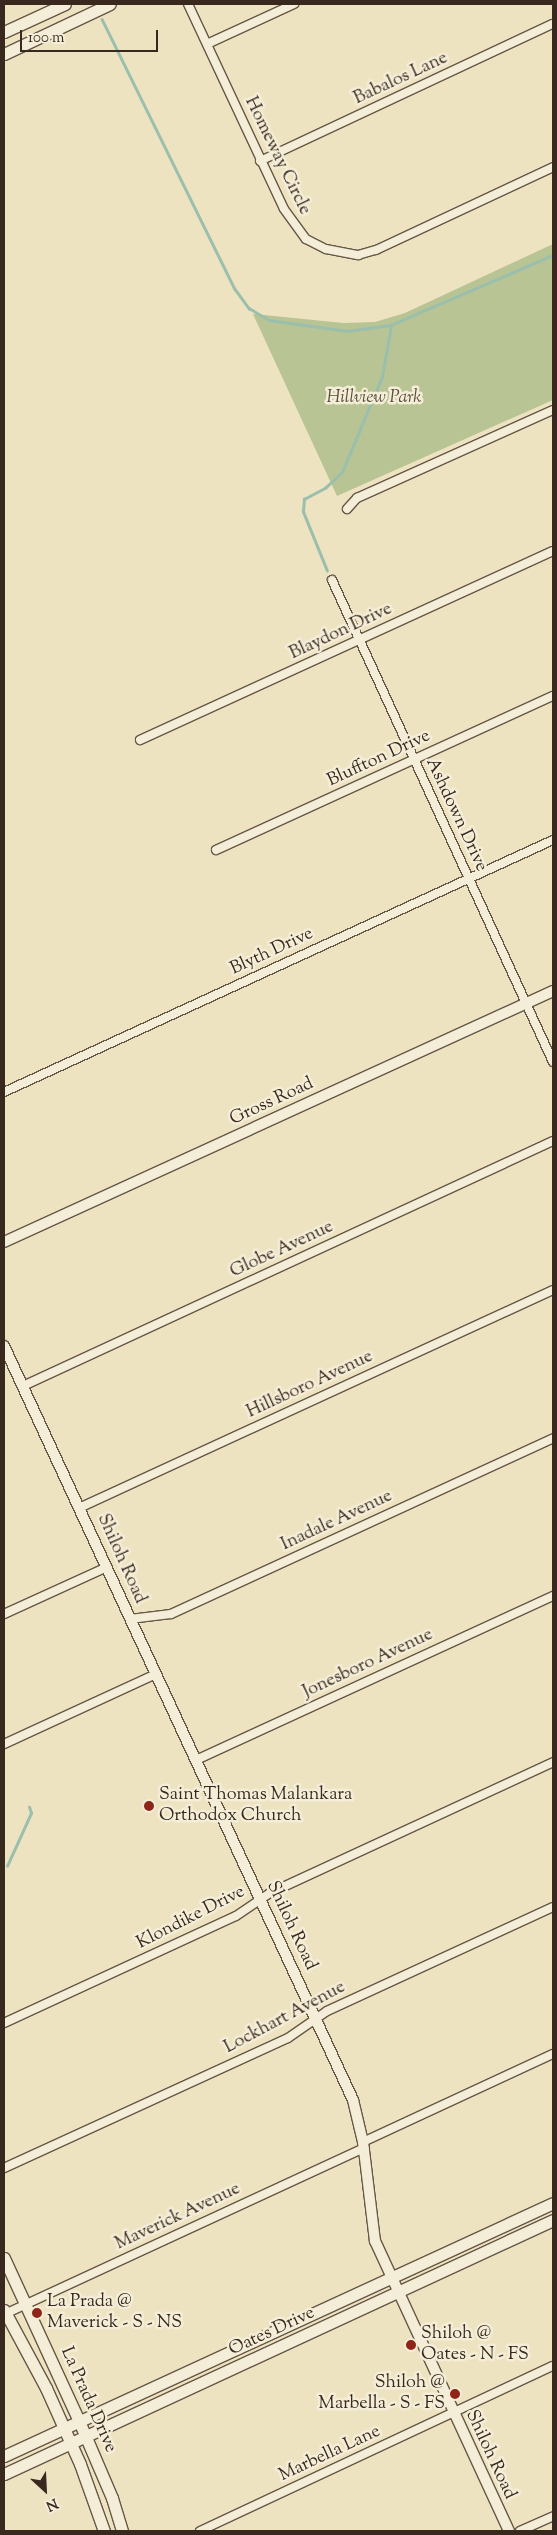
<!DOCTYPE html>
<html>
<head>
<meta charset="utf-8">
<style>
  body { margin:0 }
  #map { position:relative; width:557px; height:2535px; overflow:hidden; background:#eee3c1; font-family:"Sorts Mill Goudy",serif }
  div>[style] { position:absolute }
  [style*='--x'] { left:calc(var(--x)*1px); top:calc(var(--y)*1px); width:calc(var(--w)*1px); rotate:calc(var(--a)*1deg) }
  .green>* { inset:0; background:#b8c493 }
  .stream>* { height:2.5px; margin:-1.25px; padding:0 1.25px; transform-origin:1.25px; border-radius:1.25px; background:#9bbfad }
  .roads { filter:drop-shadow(1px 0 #665747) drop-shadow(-1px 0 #665747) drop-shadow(0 1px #665747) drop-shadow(0 -1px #665747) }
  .minor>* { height:8px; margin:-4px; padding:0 4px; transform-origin:4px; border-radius:4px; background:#f4edd7 }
  .tertiary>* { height:10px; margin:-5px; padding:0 5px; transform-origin:5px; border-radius:5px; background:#f4edd7 }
  .secondary>* { height:11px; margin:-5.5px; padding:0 5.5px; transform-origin:5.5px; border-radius:5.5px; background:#f4edd7 }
  .dots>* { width:14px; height:14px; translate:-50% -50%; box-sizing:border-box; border:2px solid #f4edd7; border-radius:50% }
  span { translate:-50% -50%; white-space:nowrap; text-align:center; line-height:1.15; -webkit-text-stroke:5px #f4edd7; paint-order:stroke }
  .street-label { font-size:18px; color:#39281e }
  .park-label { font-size:18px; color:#594f3b; font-style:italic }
  .poi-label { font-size:18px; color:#39281e }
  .left { translate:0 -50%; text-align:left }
  .right { translate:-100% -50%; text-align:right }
  .frame { position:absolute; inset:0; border:5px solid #39281e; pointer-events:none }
  .north { position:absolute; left:20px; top:2465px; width:50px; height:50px; -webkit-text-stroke:4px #f4edd7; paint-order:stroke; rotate:155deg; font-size:14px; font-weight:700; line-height:20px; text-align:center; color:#39281e }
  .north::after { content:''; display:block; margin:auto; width:18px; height:22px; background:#39281e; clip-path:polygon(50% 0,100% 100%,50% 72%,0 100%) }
  .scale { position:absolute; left:20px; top:30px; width:138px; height:22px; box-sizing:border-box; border:2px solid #39281e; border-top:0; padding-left:6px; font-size:15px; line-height:18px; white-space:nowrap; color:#39281e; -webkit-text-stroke:4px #f4edd7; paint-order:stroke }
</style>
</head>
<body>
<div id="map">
  <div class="green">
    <div style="clip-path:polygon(553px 244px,553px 400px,337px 496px,253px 314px,343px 323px,375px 322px,405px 313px)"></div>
  </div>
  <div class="stream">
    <div style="--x:102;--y:19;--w:301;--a:63.8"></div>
    <div style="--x:235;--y:289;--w:24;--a:54"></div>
    <div style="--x:249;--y:308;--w:23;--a:31"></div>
    <div style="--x:269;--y:320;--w:79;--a:8"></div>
    <div style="--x:347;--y:331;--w:44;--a:-7.8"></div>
    <div style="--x:391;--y:325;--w:176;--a:-23.4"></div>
    <div style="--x:327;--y:571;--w:64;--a:-112.1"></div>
    <div style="--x:303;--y:512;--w:13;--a:-86"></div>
    <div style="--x:304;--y:499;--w:24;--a:-28"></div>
    <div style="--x:325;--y:488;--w:23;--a:-43"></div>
    <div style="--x:342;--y:472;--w:103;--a:-67.2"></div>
    <div style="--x:382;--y:377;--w:52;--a:-80"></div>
    <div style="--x:7;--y:1866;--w:58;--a:-65.6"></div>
    <div style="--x:31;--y:1813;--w:6;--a:-108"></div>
  </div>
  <div class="roads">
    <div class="minor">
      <div style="--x:188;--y:4;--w:226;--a:64.9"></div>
      <div style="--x:284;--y:209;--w:37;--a:54"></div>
      <div style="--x:306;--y:239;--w:22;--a:27"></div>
      <div style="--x:326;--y:249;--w:33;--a:11"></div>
      <div style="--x:358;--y:255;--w:19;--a:-16"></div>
      <div style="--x:376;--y:250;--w:195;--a:-25.1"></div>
      <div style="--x:207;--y:44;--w:96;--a:-24.7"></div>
      <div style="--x:260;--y:161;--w:323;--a:-25.1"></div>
      <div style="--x:347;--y:509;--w:15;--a:-48"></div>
      <div style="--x:357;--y:498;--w:215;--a:-24.2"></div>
      <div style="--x:332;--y:580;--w:530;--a:65.37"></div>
      <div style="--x:140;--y:740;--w:454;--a:-24.6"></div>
      <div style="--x:216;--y:850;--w:371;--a:-24.6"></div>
      <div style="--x:4;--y:1092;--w:604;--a:-24.66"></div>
      <div style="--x:23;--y:1386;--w:584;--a:-24.81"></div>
      <div style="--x:79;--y:1508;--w:522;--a:-24.7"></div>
      <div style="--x:4;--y:1614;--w:113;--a:-24.5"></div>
      <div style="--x:130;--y:1619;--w:41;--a:-7"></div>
      <div style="--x:171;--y:1614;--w:421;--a:-24.7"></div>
      <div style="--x:4;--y:1744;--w:167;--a:-24.7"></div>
      <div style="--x:196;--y:1760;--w:393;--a:-24.7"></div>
      <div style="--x:4;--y:2023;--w:255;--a:-24.8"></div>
      <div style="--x:236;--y:1916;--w:41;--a:-34.1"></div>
      <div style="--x:270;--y:1893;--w:312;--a:-24.8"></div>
      <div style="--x:363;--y:2142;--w:209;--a:-24.9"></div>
      <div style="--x:4;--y:2168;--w:312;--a:-24.6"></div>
      <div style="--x:288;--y:2038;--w:47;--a:-34.7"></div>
      <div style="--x:327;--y:2011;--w:249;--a:-24.7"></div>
      <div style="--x:5;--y:2314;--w:396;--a:-24.8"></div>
      <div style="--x:200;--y:2531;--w:390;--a:-25.1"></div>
      <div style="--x:520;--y:2531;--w:36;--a:-24"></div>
    </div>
    <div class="tertiary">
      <div style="--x:4;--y:1242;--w:604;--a:-24.57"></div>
      <div style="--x:4;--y:1346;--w:831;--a:65.16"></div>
      <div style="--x:353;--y:2100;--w:43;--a:76.6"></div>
      <div style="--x:363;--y:2142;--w:100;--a:83.1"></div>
      <div style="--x:375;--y:2241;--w:319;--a:65.2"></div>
    </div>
    <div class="secondary">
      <div style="--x:4;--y:32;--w:67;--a:-24.7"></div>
      <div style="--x:4;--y:54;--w:117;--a:-25.3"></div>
      <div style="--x:4;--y:2258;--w:179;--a:65.3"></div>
      <div style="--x:79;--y:2421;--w:84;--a:66.8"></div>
      <div style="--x:112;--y:2498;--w:34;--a:73"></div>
      <div style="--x:4;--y:2310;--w:89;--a:61.7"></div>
      <div style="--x:46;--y:2388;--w:83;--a:65.9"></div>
      <div style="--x:80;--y:2464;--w:71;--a:70.3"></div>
      <div style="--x:4;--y:2456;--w:604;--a:-24.74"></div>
      <div style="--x:4;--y:2474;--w:605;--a:-24.83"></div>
    </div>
  </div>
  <div class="dots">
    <div style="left:149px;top:1806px;background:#8f2418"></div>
    <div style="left:37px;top:2313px;background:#8f2418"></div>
    <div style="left:411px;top:2345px;background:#8f2418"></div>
    <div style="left:455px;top:2394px;background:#8f2418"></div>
  </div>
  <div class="street-label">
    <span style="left:401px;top:79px;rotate:-25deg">Babalos Lane</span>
    <span style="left:277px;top:156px;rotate:64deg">Homeway Circle</span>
    <span style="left:341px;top:632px;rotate:-25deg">Blaydon Drive</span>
    <span style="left:379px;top:759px;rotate:-25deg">Bluffton Drive</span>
    <span style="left:456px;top:815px;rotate:65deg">Ashdown Drive</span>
    <span style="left:272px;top:952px;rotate:-25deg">Blyth Drive</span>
    <span style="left:272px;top:1102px;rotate:-25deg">Gross Road</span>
    <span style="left:282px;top:1250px;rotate:-25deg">Globe Avenue</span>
    <span style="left:310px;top:1385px;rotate:-25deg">Hillsboro Avenue</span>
    <span style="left:337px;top:1521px;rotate:-25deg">Inadale Avenue</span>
    <span style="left:121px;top:1559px;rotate:66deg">Shiloh Road</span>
    <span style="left:368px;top:1664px;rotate:-25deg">Jonesboro Avenue</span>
    <span style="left:191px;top:1918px;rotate:-27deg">Klondike Drive</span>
    <span style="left:291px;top:1926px;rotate:65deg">Shiloh Road</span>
    <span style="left:285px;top:2018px;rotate:-28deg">Lockhart Avenue</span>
    <span style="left:178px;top:2217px;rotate:-25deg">Maverick Avenue</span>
    <span style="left:272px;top:2332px;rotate:-25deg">Oates Drive</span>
    <span style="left:88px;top:2400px;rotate:66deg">La Prada Drive</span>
    <span style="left:330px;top:2454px;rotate:-25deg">Marbella Lane</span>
    <span style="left:490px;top:2455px;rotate:65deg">Shiloh Road</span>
  </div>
  <div class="park-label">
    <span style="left:374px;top:398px">Hillview Park</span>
  </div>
  <div class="poi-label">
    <span class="left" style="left:159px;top:1806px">Saint Thomas Malankara<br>Orthodox Church</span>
    <span class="left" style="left:47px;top:2313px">La Prada @<br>Maverick - S - NS</span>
    <span class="left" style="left:421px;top:2345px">Shiloh @<br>Oates - N - FS</span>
    <span class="right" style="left:445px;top:2394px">Shiloh @<br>Marbella - S - FS</span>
  </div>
  <div class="frame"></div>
  <div class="north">N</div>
  <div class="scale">100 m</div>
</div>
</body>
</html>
